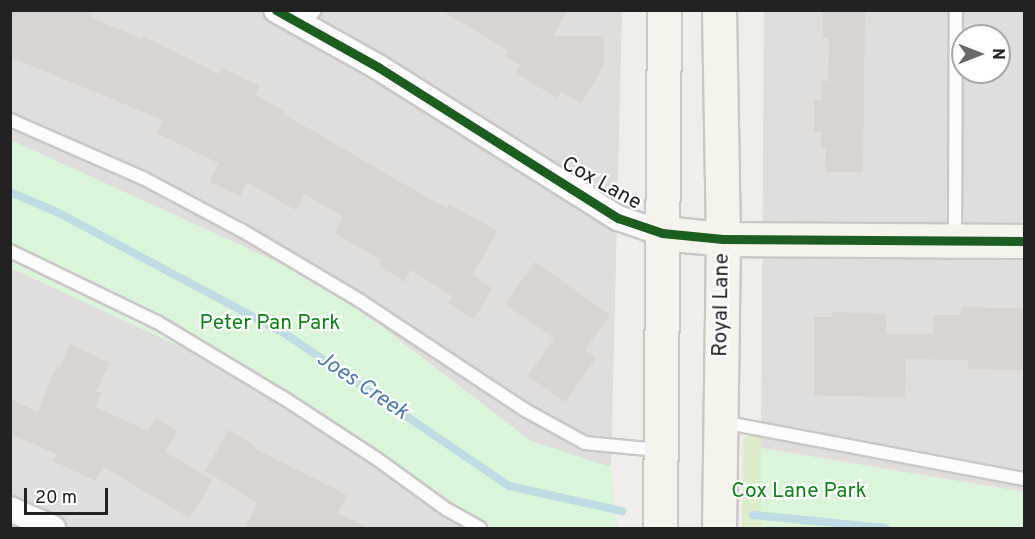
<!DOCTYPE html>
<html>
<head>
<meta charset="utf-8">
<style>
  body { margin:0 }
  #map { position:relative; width:1035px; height:539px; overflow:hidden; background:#f0eeeb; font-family:Overpass,sans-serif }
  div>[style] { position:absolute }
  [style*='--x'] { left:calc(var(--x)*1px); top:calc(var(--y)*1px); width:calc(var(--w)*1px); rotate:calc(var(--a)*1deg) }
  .residential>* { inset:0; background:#dfdedc }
  .grass>* { inset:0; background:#ddeccb }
  .park>* { inset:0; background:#daf5da }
  .stream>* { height:8px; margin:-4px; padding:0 4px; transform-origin:4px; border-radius:4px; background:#bfdbe3 }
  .building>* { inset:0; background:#d7d4d2 }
  .roads { filter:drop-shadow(2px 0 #c9c8c7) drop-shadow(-2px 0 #c9c8c7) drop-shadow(0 2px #c9c8c7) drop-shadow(0 -2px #c9c8c7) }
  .lane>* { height:12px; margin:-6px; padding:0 6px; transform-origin:6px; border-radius:6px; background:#fdfcfc }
  .street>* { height:24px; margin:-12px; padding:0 12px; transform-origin:12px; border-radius:12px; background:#fdfcfc }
  .secondary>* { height:33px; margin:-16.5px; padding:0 16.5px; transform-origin:16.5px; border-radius:16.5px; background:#f4f4ed }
  .cycleway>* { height:9px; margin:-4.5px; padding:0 4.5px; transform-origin:4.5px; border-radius:4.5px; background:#1b5e20 }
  span { translate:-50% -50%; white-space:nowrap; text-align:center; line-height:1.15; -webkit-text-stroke:4.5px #fff; paint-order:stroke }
  .street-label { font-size:21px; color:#222 }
  .park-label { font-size:21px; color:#0c8416 }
  .water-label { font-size:22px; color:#4a7aab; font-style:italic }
  .frame { position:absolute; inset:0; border:12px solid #222; pointer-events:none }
  .north { position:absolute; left:951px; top:24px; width:60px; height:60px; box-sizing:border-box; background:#fff; border:2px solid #a7a7a7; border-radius:50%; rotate:90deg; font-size:16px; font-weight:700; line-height:24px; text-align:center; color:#222 }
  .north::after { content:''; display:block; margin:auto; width:21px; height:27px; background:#6a6968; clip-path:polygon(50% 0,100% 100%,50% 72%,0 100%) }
  .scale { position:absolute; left:24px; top:488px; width:84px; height:27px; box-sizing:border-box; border:3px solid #222; border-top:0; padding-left:8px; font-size:18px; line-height:21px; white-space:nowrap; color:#222; -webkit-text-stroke:4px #fff; paint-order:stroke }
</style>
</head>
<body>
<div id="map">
  <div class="residential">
    <div style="clip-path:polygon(10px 11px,622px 11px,611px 467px,617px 528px,11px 528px)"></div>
    <div style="clip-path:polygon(evenodd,764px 11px,1024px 11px,1024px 492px,761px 448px,764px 11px,963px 36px,999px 36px,999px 72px,963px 72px,963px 36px)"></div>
  </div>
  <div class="grass">
    <div style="clip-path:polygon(752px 434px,761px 434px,761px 528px,742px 528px,743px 439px)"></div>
  </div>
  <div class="park">
    <div style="clip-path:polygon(11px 140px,328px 285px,531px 441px,611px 467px,617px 528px,485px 528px,284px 395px,11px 268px)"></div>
    <div style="clip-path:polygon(761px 448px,1024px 492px,1024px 528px,761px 528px)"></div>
  </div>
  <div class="stream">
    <div style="--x:10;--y:192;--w:51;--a:23.1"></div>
    <div style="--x:57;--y:212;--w:257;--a:28.1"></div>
    <div style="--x:284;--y:333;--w:272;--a:34.2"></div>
    <div style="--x:509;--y:486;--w:116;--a:12.5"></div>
    <div style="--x:753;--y:515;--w:133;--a:5.6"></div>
  </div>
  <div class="building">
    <div style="clip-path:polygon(10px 10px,93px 10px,90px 17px,142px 39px,143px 36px,219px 74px,222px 68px,259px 86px,255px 95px,285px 111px,283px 114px,446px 208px,449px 204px,498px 231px,472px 275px,492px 288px,474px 319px,448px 303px,452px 296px,411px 270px,404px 282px,379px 264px,381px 260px,334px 233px,343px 217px,305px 194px,296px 210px,247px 182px,240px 196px,210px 182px,218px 163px,157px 133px,163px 120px,10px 57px)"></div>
    <div style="clip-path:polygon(441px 10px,568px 10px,553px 36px,604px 36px,604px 65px,581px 104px,561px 92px,557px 98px,516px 73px,520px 65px,505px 56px,508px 51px)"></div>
    <div style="clip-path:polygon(823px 10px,865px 10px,863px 172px,825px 172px,826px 148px,821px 148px,821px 132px,814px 132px,814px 100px,821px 100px,822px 81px,828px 81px,829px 38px,823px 38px)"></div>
    <div style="clip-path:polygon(535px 262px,610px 315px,585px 350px,596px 358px,565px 402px,528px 376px,554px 338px,505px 304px)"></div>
    <div style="clip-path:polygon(961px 307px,1024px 308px,1024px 370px,968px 369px,968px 360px,906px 359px,905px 398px,814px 395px,814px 317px,832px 317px,832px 312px,886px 314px,886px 334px,933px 334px,934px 315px,961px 315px)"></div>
    <div style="clip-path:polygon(70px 344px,109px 363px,96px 391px,102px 393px,95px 407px,148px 431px,156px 418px,178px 431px,165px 452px,213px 480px,190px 518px,103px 467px,96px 481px,53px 461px,57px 454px,10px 434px,10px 399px,38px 412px,56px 367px,59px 368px)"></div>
    <div style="clip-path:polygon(229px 430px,255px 446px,254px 448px,347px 495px,338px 513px,368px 528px,245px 528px,258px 503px,205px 471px)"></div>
  </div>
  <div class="roads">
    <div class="lane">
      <div style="--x:304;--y:24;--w:18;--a:-52"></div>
      <div style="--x:10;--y:120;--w:145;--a:23.6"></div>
      <div style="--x:143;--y:178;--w:111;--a:28"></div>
      <div style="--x:241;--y:230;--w:137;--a:30.7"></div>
      <div style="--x:359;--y:300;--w:199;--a:33.5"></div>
      <div style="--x:525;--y:410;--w:68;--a:28.8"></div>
      <div style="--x:585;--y:443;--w:73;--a:5.5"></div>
      <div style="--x:955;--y:240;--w:230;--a:-89.8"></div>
      <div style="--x:10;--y:251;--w:163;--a:25.8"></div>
      <div style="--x:157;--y:322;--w:146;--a:31"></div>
      <div style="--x:282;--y:397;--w:113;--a:33.1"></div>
      <div style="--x:377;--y:459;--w:85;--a:35.9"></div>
      <div style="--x:446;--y:509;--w:39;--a:29"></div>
      <div style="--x:722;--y:422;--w:307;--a:10.7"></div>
    </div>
    <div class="street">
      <div style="--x:276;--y:10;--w:117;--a:29.2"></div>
      <div style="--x:378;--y:67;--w:284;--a:32.2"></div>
      <div style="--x:618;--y:218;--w:46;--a:18.8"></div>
      <div style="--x:10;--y:509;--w:47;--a:23.8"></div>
    </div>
    <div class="secondary">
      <div style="--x:662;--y:233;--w:61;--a:5.6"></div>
      <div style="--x:723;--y:239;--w:301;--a:0.4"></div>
      <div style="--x:660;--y:528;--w:518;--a:-89.56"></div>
      <div style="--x:719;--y:528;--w:289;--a:-89.2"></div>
      <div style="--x:723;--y:239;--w:229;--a:-91"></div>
    </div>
  </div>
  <div class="cycleway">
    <div style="--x:276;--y:10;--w:117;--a:29.2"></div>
    <div style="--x:378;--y:67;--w:284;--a:32.2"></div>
    <div style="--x:618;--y:218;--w:46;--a:18.8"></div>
    <div style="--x:662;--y:233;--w:61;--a:5.6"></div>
    <div style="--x:723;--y:239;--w:301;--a:0.4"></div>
  </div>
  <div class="street-label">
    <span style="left:601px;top:184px;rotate:29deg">Cox Lane</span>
    <span style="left:722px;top:305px;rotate:-89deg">Royal Lane</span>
  </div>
  <div class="park-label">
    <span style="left:270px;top:324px">Peter Pan Park</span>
    <span style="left:799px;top:492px">Cox Lane Park</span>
  </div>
  <div class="water-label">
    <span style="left:362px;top:386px;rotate:34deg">Joes Creek</span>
  </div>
  <div class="frame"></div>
  <div class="north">N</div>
  <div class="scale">20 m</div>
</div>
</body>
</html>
